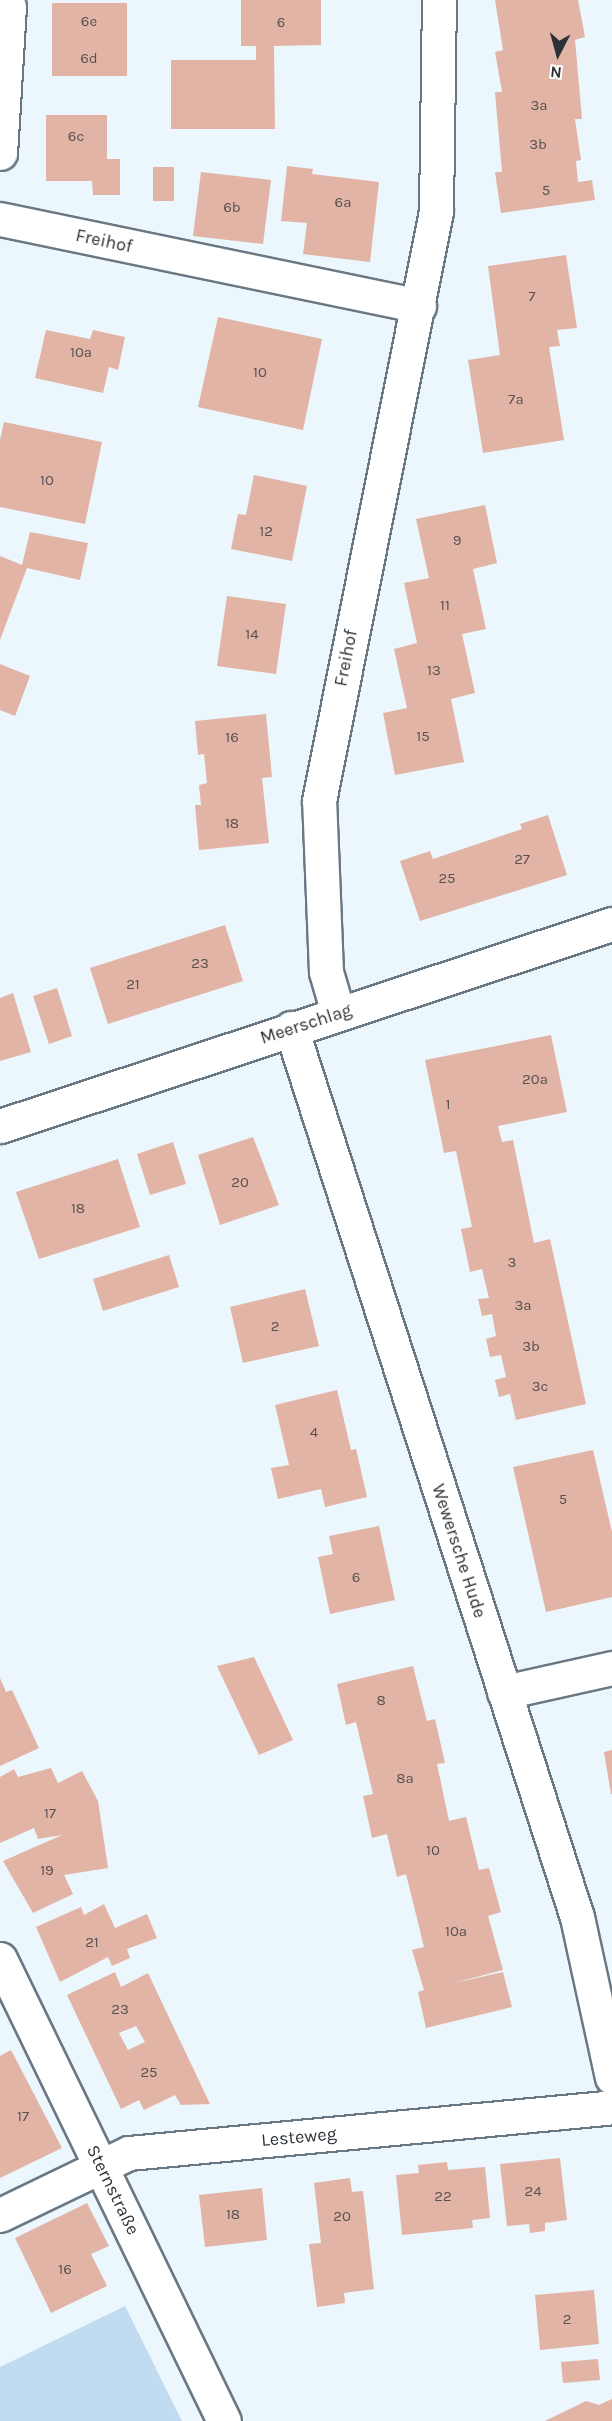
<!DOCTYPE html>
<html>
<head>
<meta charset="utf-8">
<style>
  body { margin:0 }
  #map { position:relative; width:612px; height:2421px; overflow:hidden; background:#ecf6fd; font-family:Karla,sans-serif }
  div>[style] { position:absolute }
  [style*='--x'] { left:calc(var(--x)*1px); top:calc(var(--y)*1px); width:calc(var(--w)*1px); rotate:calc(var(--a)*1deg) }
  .green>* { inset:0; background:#c1dcf1 }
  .building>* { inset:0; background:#e1b4a5 }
  .roads { filter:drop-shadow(2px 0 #6a7884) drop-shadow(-2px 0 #6a7884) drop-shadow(0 2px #6a7884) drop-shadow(0 -2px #6a7884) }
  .street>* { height:33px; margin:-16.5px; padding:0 16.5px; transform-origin:16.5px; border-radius:16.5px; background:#fff }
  span { translate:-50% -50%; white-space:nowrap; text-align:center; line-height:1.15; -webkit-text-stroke:4.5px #fff; paint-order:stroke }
  .number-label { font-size:15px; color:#585252 }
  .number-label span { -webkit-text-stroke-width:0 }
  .street-label { font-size:18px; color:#2b3136 }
  .north { position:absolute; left:528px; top:24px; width:60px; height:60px; -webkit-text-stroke:4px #fff; paint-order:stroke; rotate:186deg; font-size:16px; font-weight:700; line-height:24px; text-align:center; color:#2b3136 }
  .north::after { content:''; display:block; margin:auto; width:21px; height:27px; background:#2b3136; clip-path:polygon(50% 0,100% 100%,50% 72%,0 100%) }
</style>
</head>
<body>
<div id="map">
  <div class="green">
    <div style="clip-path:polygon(125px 2306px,182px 2421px,0 2421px,0 2367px)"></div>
  </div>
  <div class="building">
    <div style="clip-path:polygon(241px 0,321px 0,321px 45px,274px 46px,275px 129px,171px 129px,171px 60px,256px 60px,256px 46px,241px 46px)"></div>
    <div style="clip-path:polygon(495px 0,578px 0,585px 37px,575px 40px,582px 119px,575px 119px,581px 160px,576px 161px,578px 182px,592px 180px,595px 200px,501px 213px,495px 172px,502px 172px,495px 92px,502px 92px,495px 52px,503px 50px)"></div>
    <div style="clip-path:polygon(52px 3px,127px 3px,127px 76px,52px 76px)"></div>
    <div style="clip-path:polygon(46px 115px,107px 115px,107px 159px,120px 159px,120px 195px,93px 195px,92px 181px,46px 181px)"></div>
    <div style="clip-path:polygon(287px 166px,313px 169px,312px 174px,379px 182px,370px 262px,303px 254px,307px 223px,281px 221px)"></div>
    <div style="clip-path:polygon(153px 167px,174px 167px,174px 201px,153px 201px)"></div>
    <div style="clip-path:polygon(201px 172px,271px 180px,263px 244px,193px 236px)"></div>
    <div style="clip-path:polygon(566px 255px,577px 328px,557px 330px,560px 346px,549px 347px,564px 440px,483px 453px,468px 360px,500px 355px,488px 266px)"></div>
    <div style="clip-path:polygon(218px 317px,322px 339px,303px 430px,198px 407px)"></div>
    <div style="clip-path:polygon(46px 330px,90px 339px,93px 330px,125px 337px,118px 370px,109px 367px,103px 393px,35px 378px)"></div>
    <div style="clip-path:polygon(4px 422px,102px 442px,85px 524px,0 507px,0 440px)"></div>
    <div style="clip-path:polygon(254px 475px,307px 486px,292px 561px,231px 549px,238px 514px,246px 515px)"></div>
    <div style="clip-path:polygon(485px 505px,497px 563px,473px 569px,486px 629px,462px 634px,475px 693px,451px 699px,464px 762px,395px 775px,383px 713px,407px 708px,394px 649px,417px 643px,404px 583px,429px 578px,416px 519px)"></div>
    <div style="clip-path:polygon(30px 532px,88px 543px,80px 580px,27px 568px,0 640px,0 556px,22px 565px)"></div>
    <div style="clip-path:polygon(227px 596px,286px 604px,276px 674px,217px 666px)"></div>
    <div style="clip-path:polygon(0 664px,30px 676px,15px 716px,0 710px)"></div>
    <div style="clip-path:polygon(266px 714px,272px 777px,262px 778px,269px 843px,199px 850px,195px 805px,201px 805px,199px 785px,207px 783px,204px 754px,198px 755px,195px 721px)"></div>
    <div style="clip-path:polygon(548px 815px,567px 875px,420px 921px,400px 861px,430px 851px,433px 859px,522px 829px,520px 824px)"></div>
    <div style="clip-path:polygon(225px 925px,243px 981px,108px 1024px,90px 968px)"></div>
    <div style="clip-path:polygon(57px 988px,72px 1036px,49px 1044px,33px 996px)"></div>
    <div style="clip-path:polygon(13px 993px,31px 1052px,0 1061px,0 998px)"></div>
    <div style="clip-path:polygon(551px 1035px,567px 1112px,498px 1126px,502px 1142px,513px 1140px,534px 1243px,550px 1239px,586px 1404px,516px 1420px,510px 1394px,499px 1397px,495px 1380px,506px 1377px,501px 1355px,490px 1357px,486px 1339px,496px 1336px,492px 1314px,482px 1316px,478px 1299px,489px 1298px,482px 1269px,470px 1272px,461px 1229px,472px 1227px,456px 1151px,444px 1153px,425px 1060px)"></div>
    <div style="clip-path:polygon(253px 1137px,279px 1205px,220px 1225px,198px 1155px)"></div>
    <div style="clip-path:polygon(173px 1142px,186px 1184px,150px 1195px,137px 1154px)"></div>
    <div style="clip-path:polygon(118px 1159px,140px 1227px,39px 1259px,16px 1192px)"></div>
    <div style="clip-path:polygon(169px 1255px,179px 1287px,103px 1311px,93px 1279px)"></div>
    <div style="clip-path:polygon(305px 1289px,319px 1346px,243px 1363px,230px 1307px)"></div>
    <div style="clip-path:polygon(337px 1390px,351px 1450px,356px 1449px,367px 1497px,325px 1507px,321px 1489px,278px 1499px,271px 1468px,289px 1465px,275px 1405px)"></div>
    <div style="clip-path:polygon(593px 1450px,612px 1532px,612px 1597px,546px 1612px,513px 1467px)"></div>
    <div style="clip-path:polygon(379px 1526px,395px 1600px,330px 1614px,318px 1557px,333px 1554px,329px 1536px)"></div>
    <div style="clip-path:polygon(254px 1657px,293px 1740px,259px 1755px,217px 1666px)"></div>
    <div style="clip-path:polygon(413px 1666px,427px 1721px,435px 1719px,445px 1763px,437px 1764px,449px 1821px,466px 1817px,479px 1870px,489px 1868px,501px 1912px,488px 1916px,503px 1970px,450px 1984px,503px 1972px,512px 2007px,426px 2028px,418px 1992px,424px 1990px,412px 1950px,424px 1947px,406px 1874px,397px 1877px,387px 1834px,372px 1838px,363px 1796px,373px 1794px,356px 1722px,346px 1725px,337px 1684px)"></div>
    <div style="clip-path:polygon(0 1678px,6px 1692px,12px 1690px,39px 1748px,0 1766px)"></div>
    <div style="clip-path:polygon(612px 1750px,612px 1794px,611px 1794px,604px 1752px)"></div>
    <div style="clip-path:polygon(51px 1768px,58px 1783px,82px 1771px,98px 1801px,108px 1868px,64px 1875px,73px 1894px,33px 1913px,3px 1861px,62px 1835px,38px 1839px,34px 1828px,0 1843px,0 1777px,14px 1769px,18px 1777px)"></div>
    <div style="clip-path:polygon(104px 1904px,115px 1928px,147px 1914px,157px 1938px,127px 1949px,130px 1958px,112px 1966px,108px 1957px,60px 1982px,36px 1927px,81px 1907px,84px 1915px)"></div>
    <div style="clip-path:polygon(evenodd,115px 1972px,121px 1987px,148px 1973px,210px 2104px,181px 2105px,175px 2095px,144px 2110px,139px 2100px,121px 2109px,67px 1995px,115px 1972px,136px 2026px,145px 2042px,128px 2050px,119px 2033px,136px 2026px)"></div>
    <div style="clip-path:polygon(11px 2050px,62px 2148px,0 2178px,0 2056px)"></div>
    <div style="clip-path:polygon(560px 2158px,567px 2220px,545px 2223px,545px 2231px,530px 2233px,529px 2224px,507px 2226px,500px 2164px)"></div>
    <div style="clip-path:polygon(447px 2162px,448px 2170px,485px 2167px,490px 2218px,472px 2220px,473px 2228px,402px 2235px,396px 2175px,419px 2173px,418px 2165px)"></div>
    <div style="clip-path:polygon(350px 2178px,352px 2192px,363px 2191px,374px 2289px,344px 2293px,345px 2303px,317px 2307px,309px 2244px,321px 2243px,314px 2183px)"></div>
    <div style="clip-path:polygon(262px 2188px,267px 2240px,205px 2247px,199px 2195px)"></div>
    <div style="clip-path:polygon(87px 2203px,109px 2246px,91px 2254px,107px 2286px,51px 2313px,15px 2238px)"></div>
    <div style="clip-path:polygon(594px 2290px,599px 2344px,540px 2350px,535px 2295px)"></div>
    <div style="clip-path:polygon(598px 2359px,600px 2380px,563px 2383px,561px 2362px)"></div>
    <div style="clip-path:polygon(612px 2399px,612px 2421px,545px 2421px,586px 2401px,599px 2405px)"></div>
  </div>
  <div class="roads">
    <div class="street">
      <div style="--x:0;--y:153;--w:147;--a:-86.5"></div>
      <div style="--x:0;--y:219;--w:428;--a:11.7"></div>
      <div style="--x:338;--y:1013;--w:43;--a:-106.3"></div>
      <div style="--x:326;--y:972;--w:171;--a:-92.3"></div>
      <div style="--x:319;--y:801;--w:601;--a:-78.78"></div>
      <div style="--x:436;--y:211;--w:211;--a:-89.2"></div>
      <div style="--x:291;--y:1028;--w:934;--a:72.17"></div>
      <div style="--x:577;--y:1917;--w:164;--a:77.7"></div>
      <div style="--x:0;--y:1126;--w:644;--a:-18.27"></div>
      <div style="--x:504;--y:1692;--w:111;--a:-12.5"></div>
      <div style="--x:0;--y:1959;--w:513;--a:64.13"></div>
      <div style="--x:0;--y:2215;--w:143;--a:-25.7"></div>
      <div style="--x:129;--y:2153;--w:485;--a:-5.4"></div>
    </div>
  </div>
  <div class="number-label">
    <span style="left:89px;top:22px">6e</span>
    <span style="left:281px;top:23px">6</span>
    <span style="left:89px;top:59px">6d</span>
    <span style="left:539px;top:106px">3a</span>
    <span style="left:76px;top:137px">6c</span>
    <span style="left:538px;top:145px">3b</span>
    <span style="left:546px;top:191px">5</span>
    <span style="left:343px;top:203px">6a</span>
    <span style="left:232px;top:208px">6b</span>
    <span style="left:532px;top:297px">7</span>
    <span style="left:81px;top:353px">10a</span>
    <span style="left:260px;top:373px">10</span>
    <span style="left:516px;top:400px">7a</span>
    <span style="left:47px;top:481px">10</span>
    <span style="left:266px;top:532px">12</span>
    <span style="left:457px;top:541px">9</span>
    <span style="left:445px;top:606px">11</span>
    <span style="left:252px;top:635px">14</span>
    <span style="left:434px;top:671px">13</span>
    <span style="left:423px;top:737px">15</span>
    <span style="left:232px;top:738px">16</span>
    <span style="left:232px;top:824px">18</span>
    <span style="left:522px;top:860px">27</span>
    <span style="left:447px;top:879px">25</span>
    <span style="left:200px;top:964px">23</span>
    <span style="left:133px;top:985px">21</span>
    <span style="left:535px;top:1080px">20a</span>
    <span style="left:448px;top:1105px">1</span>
    <span style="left:240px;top:1183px">20</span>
    <span style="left:78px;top:1209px">18</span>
    <span style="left:512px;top:1263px">3</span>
    <span style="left:523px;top:1306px">3a</span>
    <span style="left:275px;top:1327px">2</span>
    <span style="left:531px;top:1347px">3b</span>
    <span style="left:540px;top:1387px">3c</span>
    <span style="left:314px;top:1433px">4</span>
    <span style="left:563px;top:1500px">5</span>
    <span style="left:356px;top:1578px">6</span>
    <span style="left:381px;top:1701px">8</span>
    <span style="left:405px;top:1779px">8a</span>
    <span style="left:50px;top:1814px">17</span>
    <span style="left:433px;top:1851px">10</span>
    <span style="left:47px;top:1871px">19</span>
    <span style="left:456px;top:1932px">10a</span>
    <span style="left:92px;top:1943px">21</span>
    <span style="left:120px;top:2010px">23</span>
    <span style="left:149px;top:2073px">25</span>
    <span style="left:23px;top:2117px">17</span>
    <span style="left:533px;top:2192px">24</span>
    <span style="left:443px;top:2197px">22</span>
    <span style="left:233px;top:2215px">18</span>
    <span style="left:342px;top:2217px">20</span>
    <span style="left:65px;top:2270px">16</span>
    <span style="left:567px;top:2320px">2</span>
  </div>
  <div class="street-label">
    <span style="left:104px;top:241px;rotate:12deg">Freihof</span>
    <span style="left:346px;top:658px;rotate:-79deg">Freihof</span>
    <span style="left:306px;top:1024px;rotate:-18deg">Meerschlag</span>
    <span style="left:459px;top:1551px;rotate:72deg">Wewersche Hude</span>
    <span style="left:299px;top:2137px;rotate:-5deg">Lesteweg</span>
    <span style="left:113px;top:2190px;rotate:64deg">Sternstraße</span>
  </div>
  <div class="north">N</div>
</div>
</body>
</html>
